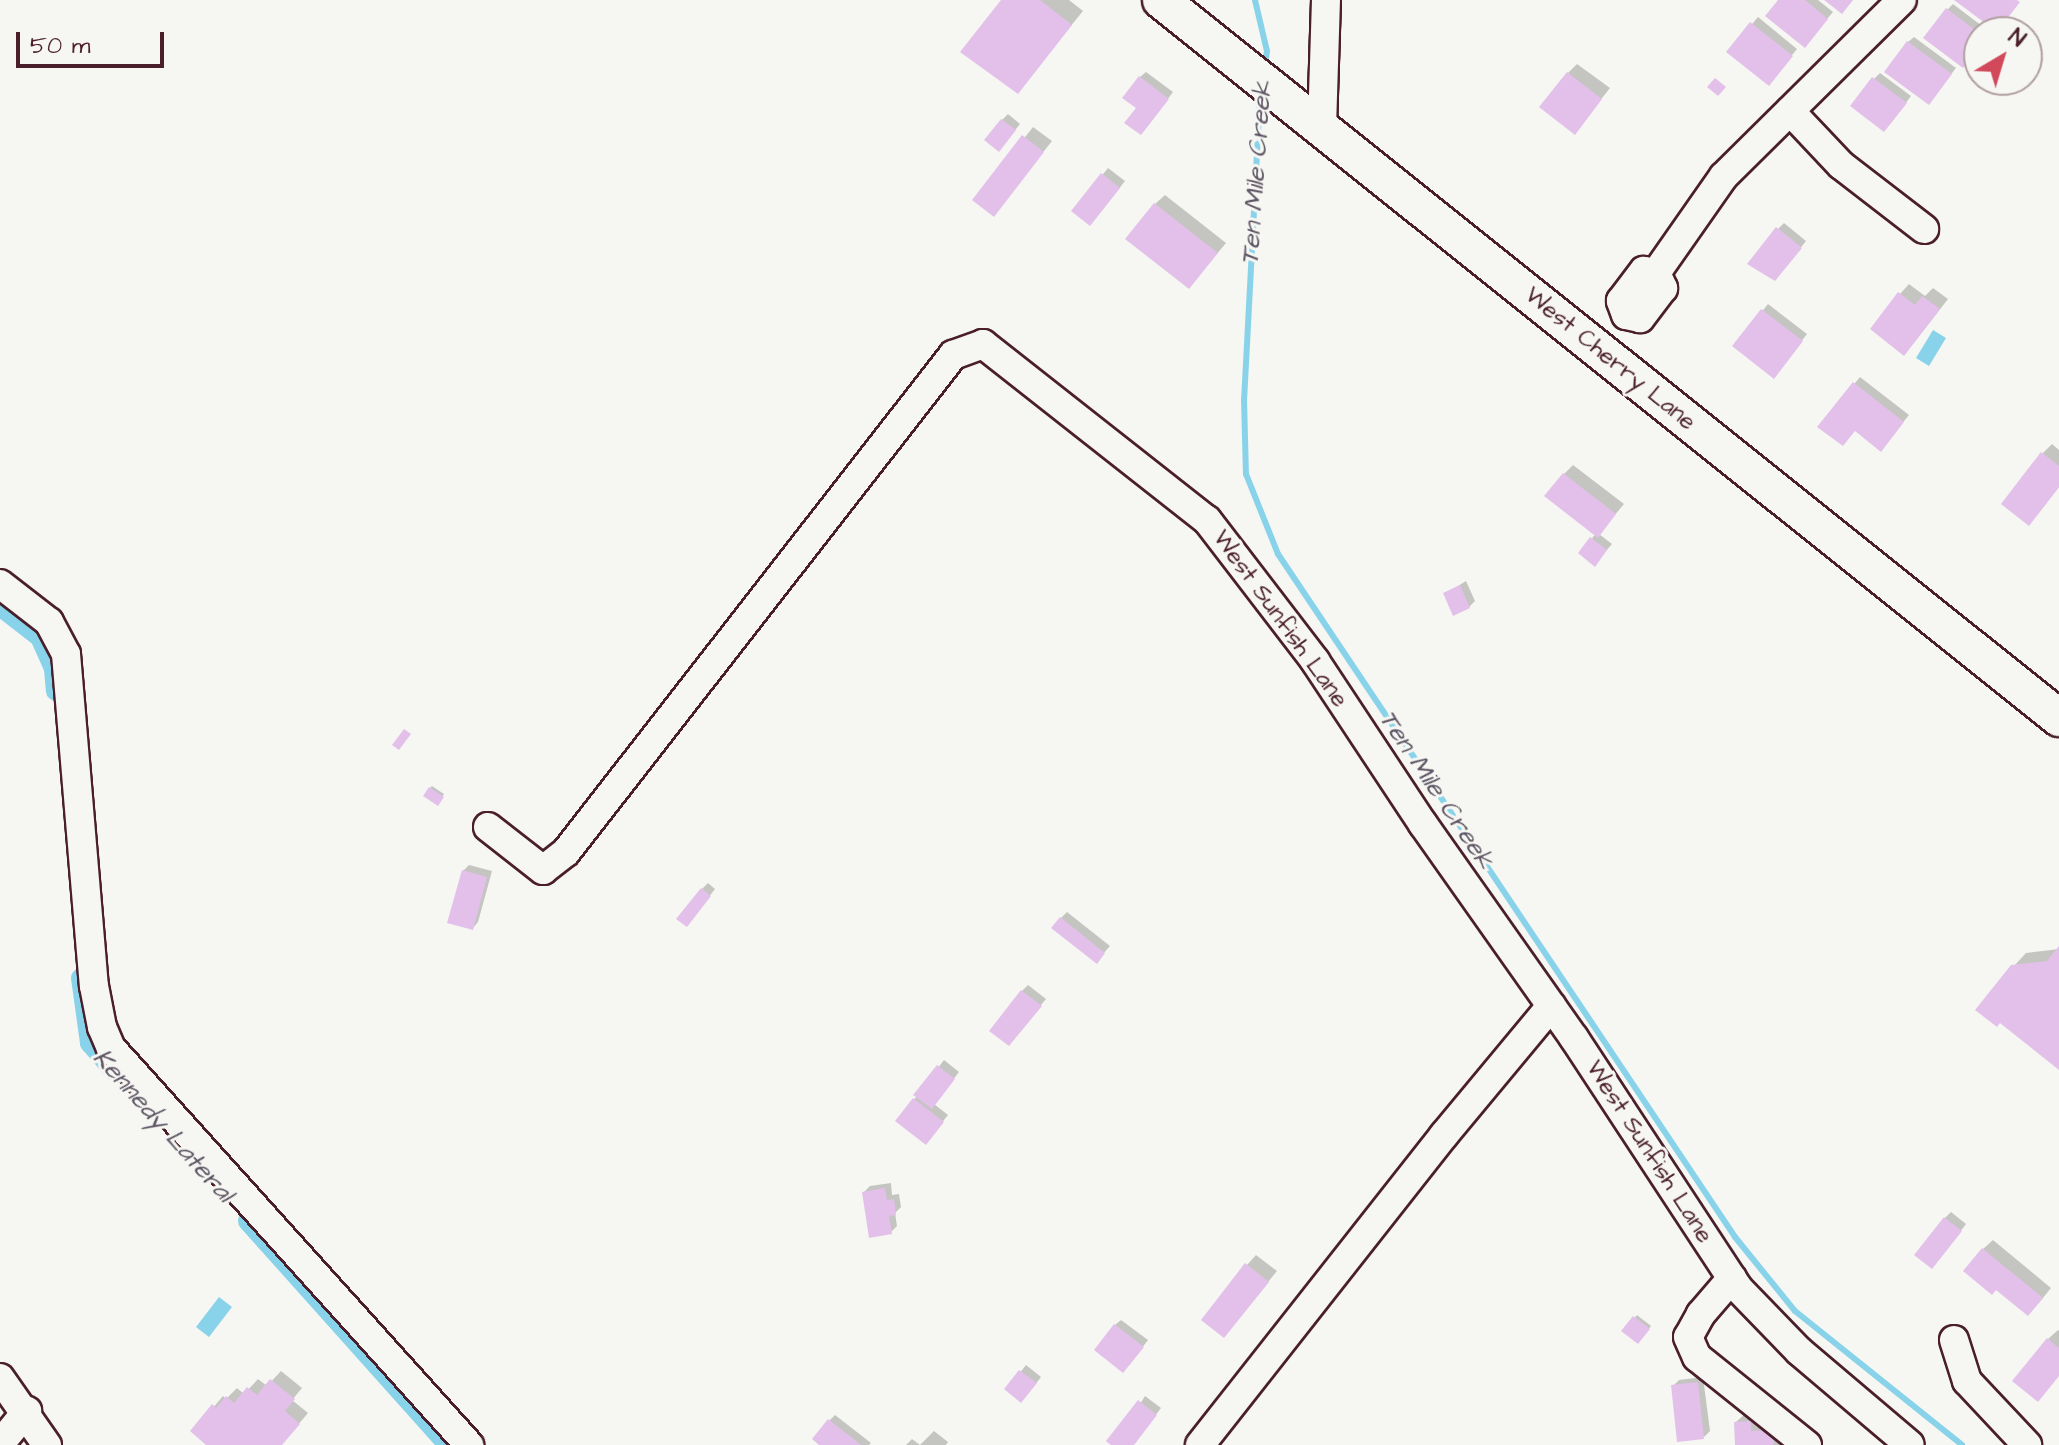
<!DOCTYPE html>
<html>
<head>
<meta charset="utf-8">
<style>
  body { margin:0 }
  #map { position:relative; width:2059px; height:1445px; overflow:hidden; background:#f6f6f2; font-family:"Architects Daughter",sans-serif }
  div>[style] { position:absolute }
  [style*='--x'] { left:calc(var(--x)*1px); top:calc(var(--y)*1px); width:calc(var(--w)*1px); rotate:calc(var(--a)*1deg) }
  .water>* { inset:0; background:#89d3ea }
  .shadow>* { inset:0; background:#0003 }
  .stream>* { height:6px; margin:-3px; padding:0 3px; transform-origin:3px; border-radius:3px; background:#89d3ea }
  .canal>* { height:20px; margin:-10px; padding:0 10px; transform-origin:10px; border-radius:10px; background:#89d3ea }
  .building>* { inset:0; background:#e3c0ea }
  .roads { filter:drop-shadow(2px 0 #4a1f2b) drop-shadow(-2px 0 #4a1f2b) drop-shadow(0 2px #4a1f2b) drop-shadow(0 -2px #4a1f2b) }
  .minor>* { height:28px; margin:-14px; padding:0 14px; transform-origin:14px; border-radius:14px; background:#f6f6f2 }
  .major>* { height:36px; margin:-18px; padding:0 18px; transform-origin:18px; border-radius:18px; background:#f6f6f2 }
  span { translate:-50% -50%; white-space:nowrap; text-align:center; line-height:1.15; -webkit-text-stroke:6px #f6f6f2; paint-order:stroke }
  .street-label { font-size:24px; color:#4a1f2b }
  .water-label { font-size:26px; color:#5d5564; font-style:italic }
  .north { position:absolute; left:1963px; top:16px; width:80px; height:80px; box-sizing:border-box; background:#f6f6f2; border:2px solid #b1a0a2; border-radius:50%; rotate:38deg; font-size:22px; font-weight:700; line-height:32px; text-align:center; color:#4a1f2b }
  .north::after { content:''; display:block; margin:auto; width:28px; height:36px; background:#d1495b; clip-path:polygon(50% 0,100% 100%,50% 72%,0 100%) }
  .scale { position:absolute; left:16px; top:32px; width:148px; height:36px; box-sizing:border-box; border:4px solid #4a1f2b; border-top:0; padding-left:10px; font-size:24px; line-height:28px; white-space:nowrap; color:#4a1f2b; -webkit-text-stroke:6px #f6f6f2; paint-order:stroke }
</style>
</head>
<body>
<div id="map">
  <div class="water">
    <div style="clip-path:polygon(1933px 330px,1946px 338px,1929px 366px,1916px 358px)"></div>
    <div style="clip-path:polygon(219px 1297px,232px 1307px,209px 1337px,196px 1327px)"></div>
  </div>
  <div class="shadow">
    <div style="clip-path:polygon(1003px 0,1069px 0,1083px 11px,1018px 91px)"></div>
    <div style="clip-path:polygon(1781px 0,1818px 0,1833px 12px,1810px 39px)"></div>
    <div style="clip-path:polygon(1953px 4px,1990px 32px,1979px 32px,1979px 46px,1947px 10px)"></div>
    <div style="clip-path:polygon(1758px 17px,1797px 49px,1774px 77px,1729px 52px)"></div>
    <div style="clip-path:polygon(1914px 37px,1956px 68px,1934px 96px,1908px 42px)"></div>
    <div style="clip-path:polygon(1577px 64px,1610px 88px,1575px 132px,1568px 73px)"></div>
    <div style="clip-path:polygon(1146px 72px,1173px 92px,1147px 127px,1140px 77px)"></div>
    <div style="clip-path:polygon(1880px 73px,1911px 96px,1890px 124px,1874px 79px)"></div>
    <div style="clip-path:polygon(1008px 114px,1020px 124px,1005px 143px,1002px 120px)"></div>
    <div style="clip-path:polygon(1033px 127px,1052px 141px,994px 214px,975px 200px)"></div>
    <div style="clip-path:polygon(1108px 168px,1125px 181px,1096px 218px,1073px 211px)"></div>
    <div style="clip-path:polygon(1165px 195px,1226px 243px,1189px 287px,1155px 204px)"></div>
    <div style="clip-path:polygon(1784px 223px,1806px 241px,1781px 272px,1778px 229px)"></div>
    <div style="clip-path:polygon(1909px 284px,1925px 296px,1933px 288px,1948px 299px,1913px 344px,1900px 294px)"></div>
    <div style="clip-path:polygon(1768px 304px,1807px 334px,1779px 370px,1735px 345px)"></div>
    <div style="clip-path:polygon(1860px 377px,1909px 415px,1886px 443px,1855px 429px,1820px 426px)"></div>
    <div style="clip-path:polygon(2052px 444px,2059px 450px,2059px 487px,2038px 514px,2043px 453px)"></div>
    <div style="clip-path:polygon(1573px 465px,1624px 504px,1599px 534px,1612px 544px,1600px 558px,1592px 538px,1596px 534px,1564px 474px)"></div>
    <div style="clip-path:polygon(1466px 581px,1475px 601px,1469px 607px,1445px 594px)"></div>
    <div style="clip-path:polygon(432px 786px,444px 794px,440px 801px,430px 788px)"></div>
    <div style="clip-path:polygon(469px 865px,492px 871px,478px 922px,473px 928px,463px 871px)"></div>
    <div style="clip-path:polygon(708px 883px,715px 889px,692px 918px,702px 889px)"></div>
    <div style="clip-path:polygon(1067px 912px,1110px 946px,1102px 955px,1061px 918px)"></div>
    <div style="clip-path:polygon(2059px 949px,2059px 1068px,2013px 967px,2026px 953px)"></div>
    <div style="clip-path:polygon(1028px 985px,1046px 999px,1014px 1037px,1022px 991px)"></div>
    <div style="clip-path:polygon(944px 1060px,959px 1072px,934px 1104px,948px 1115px,931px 1136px,898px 1121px)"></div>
    <div style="clip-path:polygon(891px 1183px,892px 1195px,899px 1194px,901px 1207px,895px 1213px,897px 1226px,891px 1232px,864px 1192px,870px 1186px)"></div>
    <div style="clip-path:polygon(1951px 1212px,1966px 1224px,1938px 1261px,1945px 1218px)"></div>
    <div style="clip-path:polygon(1993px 1240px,2051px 1288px,2038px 1304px,1983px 1249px)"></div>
    <div style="clip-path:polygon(1256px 1255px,1277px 1271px,1224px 1336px,1247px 1265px)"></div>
    <div style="clip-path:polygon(1637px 1315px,1651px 1326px,1638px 1342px,1624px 1331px)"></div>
    <div style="clip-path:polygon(1121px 1320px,1148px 1340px,1129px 1365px,1115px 1325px)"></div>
    <div style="clip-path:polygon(2058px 1330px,2059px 1331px,2059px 1376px,2048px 1339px)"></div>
    <div style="clip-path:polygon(1026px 1365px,1041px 1377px,1027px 1395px,1007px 1389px)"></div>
    <div style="clip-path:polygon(281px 1371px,302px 1388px,292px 1400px,308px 1413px,281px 1445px,209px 1445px,193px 1431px,223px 1396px,226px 1399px,237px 1388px,244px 1394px,258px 1379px,267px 1386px)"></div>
    <div style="clip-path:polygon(1703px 1377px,1710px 1431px,1704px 1437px,1673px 1386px,1679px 1380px)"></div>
    <div style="clip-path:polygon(1145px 1396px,1161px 1408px,1133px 1445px,1115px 1445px)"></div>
    <div style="clip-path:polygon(1746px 1413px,1782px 1422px,1783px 1445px,1737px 1445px,1736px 1422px)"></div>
    <div style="clip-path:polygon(835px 1415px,871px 1443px,869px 1445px,822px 1445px,829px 1421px)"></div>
    <div style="clip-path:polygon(934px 1431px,948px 1442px,946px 1445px,920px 1445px)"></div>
    <div style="clip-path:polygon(912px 1439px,920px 1445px,906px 1445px)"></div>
  </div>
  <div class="stream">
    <div style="--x:1255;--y:0;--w:52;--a:76.8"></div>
    <div style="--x:1267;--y:51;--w:14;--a:98"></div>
    <div style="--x:1260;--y:96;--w:303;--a:93"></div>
    <div style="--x:1244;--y:399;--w:75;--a:88.5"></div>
    <div style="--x:1246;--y:474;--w:86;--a:68.2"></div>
    <div style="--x:1278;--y:554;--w:822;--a:56.21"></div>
    <div style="--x:1735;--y:1237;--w:95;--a:51"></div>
    <div style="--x:1795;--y:1311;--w:214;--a:38.7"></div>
  </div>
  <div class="canal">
    <div style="--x:0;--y:606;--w:51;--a:37.8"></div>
    <div style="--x:40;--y:637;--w:35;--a:66"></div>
    <div style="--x:54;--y:669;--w:22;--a:85"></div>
    <div style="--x:81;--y:978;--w:66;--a:82.1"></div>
    <div style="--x:90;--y:1043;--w:38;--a:49"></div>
    <div style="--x:248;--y:1221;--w:300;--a:48.2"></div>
  </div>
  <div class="building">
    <div style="clip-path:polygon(1001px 0,1040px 0,1072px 25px,1018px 94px,960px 52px)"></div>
    <div style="clip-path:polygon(1778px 0,1805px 0,1828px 19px,1805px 48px,1765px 16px)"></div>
    <div style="clip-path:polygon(1824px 0,1853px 0,1842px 14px)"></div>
    <div style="clip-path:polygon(1954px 0,2017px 0,2020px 2px,1997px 32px)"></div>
    <div style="clip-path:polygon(1946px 8px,1979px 33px,1979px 47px,1963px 68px,1923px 38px)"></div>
    <div style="clip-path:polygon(1750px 22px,1793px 56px,1769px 86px,1726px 52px)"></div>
    <div style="clip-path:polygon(1907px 41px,1952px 74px,1929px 105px,1884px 72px)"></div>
    <div style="clip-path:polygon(1567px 72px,1602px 99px,1575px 135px,1539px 107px)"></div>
    <div style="clip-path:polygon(1139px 76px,1169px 99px,1141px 135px,1124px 123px,1136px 108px,1122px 98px)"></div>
    <div style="clip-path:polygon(1872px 77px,1907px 103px,1884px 132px,1850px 106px)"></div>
    <div style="clip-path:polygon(1715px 78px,1726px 87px,1718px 96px,1707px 87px)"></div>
    <div style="clip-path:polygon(1001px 119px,1016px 130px,999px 152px,984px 140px)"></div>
    <div style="clip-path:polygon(1022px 135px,1044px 152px,994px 217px,972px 200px)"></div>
    <div style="clip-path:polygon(1101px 173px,1120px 188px,1090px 226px,1071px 211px)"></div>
    <div style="clip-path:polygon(1154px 203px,1218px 253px,1189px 289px,1125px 239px)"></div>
    <div style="clip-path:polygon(1776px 227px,1802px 248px,1775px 281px,1747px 264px)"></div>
    <div style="clip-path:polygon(1898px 292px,1915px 305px,1922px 296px,1940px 309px,1904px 356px,1870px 329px)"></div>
    <div style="clip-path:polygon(1761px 309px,1803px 341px,1774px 379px,1732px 346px)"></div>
    <div style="clip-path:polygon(1853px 382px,1904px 422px,1881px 452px,1855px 431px,1843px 446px,1817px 427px)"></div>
    <div style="clip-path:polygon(2041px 452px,2059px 466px,2059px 487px,2029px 526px,2001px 504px)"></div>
    <div style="clip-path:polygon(1563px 473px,1616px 514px,1598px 538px,1544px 496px)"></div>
    <div style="clip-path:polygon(1590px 537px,1607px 550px,1595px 567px,1578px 553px)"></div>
    <div style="clip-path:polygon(1460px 585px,1470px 608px,1453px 616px,1443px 593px)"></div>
    <div style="clip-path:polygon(404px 729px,411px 734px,399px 750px,392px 745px)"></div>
    <div style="clip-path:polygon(429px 787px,444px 797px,438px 806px,423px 796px)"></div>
    <div style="clip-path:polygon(462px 870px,487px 877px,473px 930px,447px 923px)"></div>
    <div style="clip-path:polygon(701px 888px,711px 896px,687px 927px,676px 919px)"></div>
    <div style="clip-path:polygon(1060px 917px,1105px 953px,1097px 964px,1051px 928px)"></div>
    <div style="clip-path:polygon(2059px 946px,2059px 1070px,2000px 1023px,1997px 1027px,1975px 1010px,2011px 965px,2047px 961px)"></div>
    <div style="clip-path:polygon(1021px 990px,1042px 1006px,1009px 1046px,989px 1031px)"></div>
    <div style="clip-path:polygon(937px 1065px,955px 1079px,932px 1109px,913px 1095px)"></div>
    <div style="clip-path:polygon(913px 1098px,944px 1122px,926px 1145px,895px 1121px)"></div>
    <div style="clip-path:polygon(885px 1188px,887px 1200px,894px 1199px,896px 1215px,889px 1216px,892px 1234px,869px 1238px,862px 1192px)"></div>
    <div style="clip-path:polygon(1944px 1217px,1962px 1231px,1932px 1269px,1914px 1255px)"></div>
    <div style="clip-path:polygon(1982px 1248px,2043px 1298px,2028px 1316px,1996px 1290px,1992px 1295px,1963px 1271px)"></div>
    <div style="clip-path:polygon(1245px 1263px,1269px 1282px,1224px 1338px,1201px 1320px)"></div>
    <div style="clip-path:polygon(1633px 1316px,1650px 1329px,1638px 1344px,1621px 1331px)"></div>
    <div style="clip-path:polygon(1114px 1324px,1144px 1347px,1123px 1373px,1094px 1350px)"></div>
    <div style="clip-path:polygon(2047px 1338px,2059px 1348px,2059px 1376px,2038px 1402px,2012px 1381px)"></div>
    <div style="clip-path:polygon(1019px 1370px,1037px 1383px,1021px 1403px,1004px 1389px)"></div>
    <div style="clip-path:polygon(270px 1379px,295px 1399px,285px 1411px,300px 1424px,282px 1445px,206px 1445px,190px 1431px,212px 1404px,216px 1408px,226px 1396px,234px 1403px,247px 1387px,257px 1395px)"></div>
    <div style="clip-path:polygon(1698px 1382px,1704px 1439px,1677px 1442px,1671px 1385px)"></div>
    <div style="clip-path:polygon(1138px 1400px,1157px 1415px,1134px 1445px,1111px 1445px,1106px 1441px)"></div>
    <div style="clip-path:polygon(828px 1419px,861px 1445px,819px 1445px,812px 1439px)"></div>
    <div style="clip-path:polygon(1751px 1421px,1751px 1431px,1773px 1430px,1774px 1445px,1735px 1445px,1734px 1422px)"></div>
  </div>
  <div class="roads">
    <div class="minor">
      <div style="--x:1790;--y:111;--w:74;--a:46.6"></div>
      <div style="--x:1841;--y:165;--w:105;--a:37.6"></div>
      <div style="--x:1322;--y:127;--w:127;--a:-88.2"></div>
      <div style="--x:1644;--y:271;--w:12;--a:9"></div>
      <div style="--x:1656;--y:273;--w:17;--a:65"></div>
      <div style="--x:1663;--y:288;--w:38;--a:127"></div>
      <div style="--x:1640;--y:318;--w:14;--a:-168"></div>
      <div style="--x:1626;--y:315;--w:15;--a:-110"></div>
      <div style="--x:1621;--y:301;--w:38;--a:-53"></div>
      <div style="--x:1656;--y:273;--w:118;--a:-55"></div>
      <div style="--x:1724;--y:176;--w:250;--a:-44.7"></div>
      <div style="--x:0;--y:584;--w:62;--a:37.8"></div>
      <div style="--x:49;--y:622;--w:36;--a:62"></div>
      <div style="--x:66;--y:654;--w:333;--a:85.2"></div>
      <div style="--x:94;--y:986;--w:42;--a:79"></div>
      <div style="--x:102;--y:1027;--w:23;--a:67"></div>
      <div style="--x:111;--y:1048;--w:535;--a:47.96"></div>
      <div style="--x:488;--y:827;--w:70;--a:38"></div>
      <div style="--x:543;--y:870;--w:29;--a:-38"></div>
      <div style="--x:566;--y:852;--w:630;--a:-52.09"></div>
      <div style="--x:953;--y:355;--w:32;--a:-20"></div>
      <div style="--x:983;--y:344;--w:285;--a:38.2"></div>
      <div style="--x:1207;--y:520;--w:178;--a:52.5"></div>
      <div style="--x:1315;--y:661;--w:196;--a:56.5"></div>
      <div style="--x:1423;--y:824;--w:262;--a:54.8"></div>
      <div style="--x:1574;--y:1038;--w:299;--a:56.7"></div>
      <div style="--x:1738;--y:1288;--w:88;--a:45.9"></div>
      <div style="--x:1799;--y:1351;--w:145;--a:40.3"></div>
      <div style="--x:1732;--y:1278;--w:48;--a:130.7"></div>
      <div style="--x:1701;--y:1314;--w:26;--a:119"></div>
      <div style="--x:1688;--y:1337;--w:22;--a:66"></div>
      <div style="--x:1697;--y:1357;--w:141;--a:38.7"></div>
      <div style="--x:1954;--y:1340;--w:43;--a:72.4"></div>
      <div style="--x:1967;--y:1381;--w:88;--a:46.8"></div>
      <div style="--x:0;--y:1378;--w:82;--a:55"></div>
      <div style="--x:0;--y:1444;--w:43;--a:-50.7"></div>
      <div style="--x:1200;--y:1445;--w:395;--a:-51.8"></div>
      <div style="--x:1444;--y:1135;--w:168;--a:-50.3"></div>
    </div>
    <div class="major">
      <div style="--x:1161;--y:0;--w:1150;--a:38.64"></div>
    </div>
  </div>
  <div class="street-label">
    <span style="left:1610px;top:359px;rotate:39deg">West Cherry Lane</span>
    <span style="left:1280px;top:619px;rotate:54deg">West Sunfish Lane</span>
    <span style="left:1649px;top:1152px;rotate:57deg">West Sunfish Lane</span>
  </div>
  <div class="water-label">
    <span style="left:1257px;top:173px;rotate:-86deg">Ten Mile Creek</span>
    <span style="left:1436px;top:790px;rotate:56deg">Ten Mile Creek</span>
    <span style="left:163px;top:1126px;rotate:48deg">Kennedy Lateral</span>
  </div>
  <div class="north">N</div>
  <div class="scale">50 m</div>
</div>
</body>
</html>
